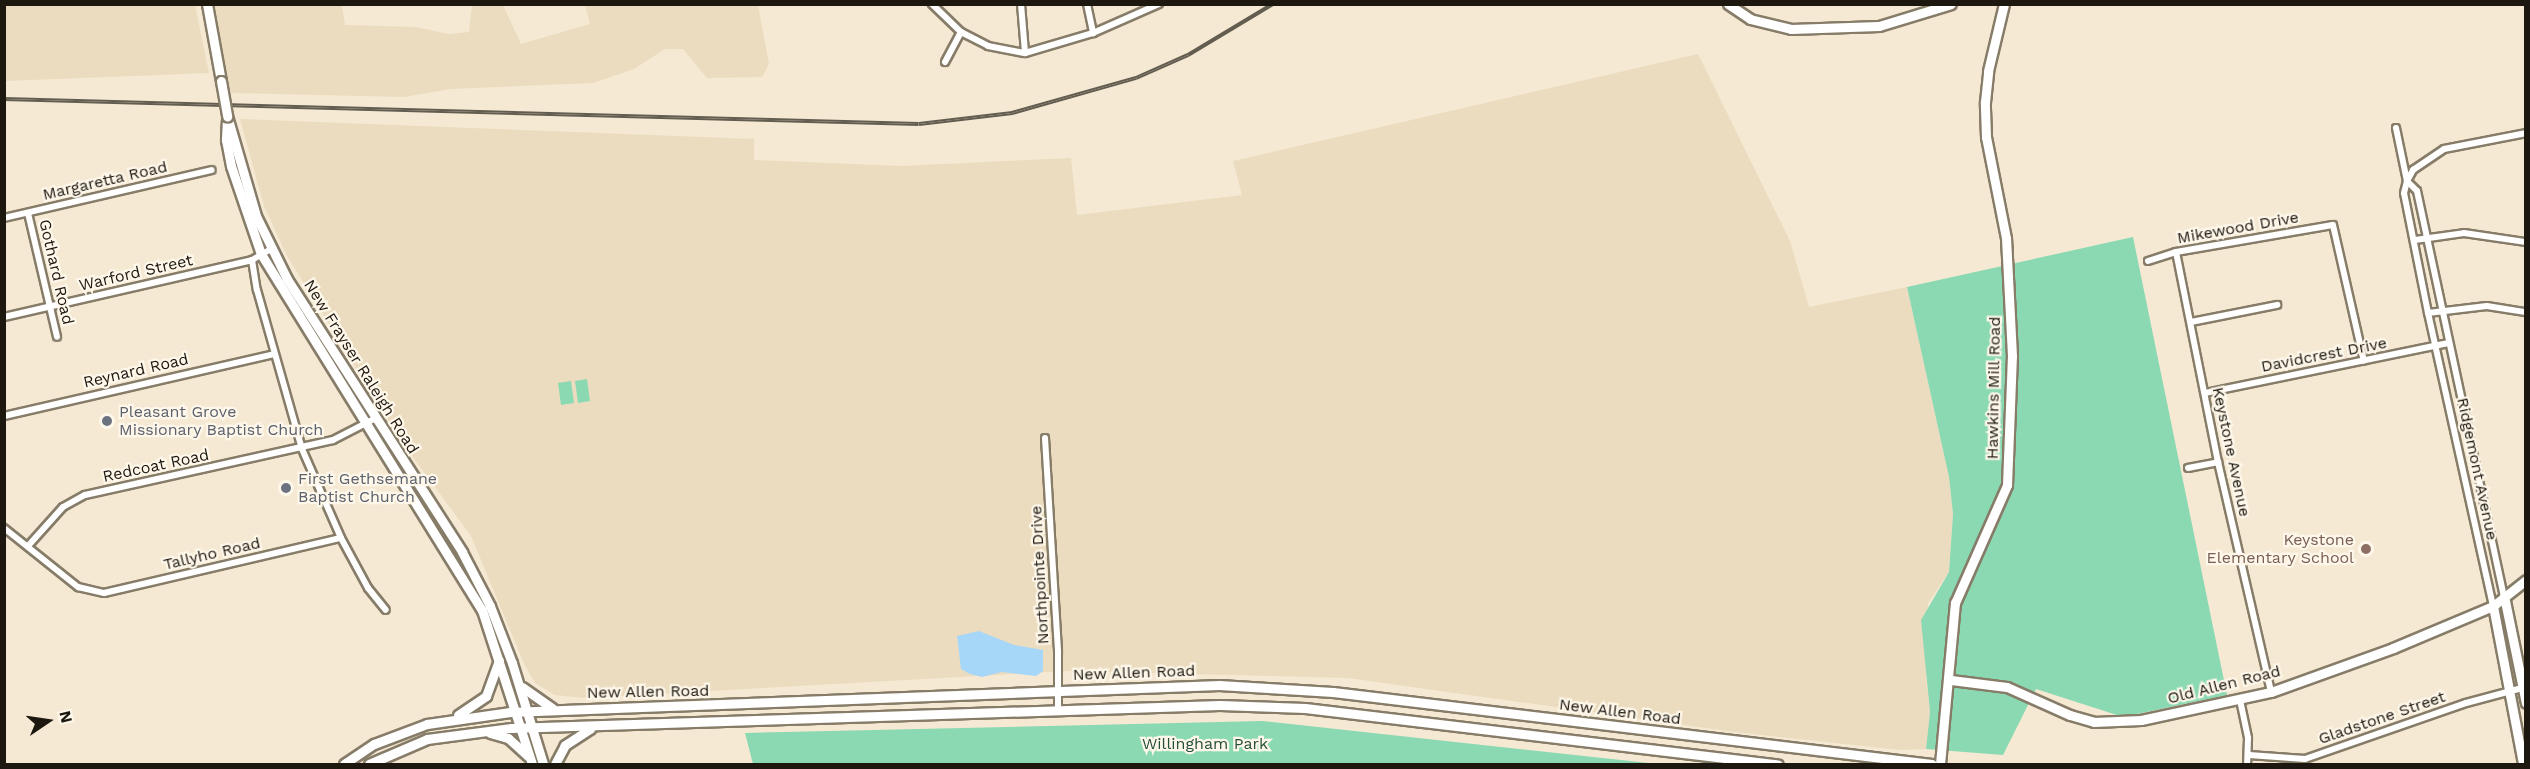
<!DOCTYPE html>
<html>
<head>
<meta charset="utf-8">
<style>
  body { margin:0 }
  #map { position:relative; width:2530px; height:769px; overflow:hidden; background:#f5e9d3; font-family:"Work Sans",sans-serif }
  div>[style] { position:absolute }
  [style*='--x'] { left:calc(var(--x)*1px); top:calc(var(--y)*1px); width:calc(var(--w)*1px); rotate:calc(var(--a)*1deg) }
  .built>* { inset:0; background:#ebdcbf }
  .green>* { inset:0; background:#8bd9b3 }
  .water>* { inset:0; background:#a6d7f8 }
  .roads { filter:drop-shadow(2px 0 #867c68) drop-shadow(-2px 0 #867c68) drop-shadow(0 2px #867c68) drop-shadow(0 -2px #867c68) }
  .street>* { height:6px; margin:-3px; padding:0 3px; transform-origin:3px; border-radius:3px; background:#fff }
  .secondary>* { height:9px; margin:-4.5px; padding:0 4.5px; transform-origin:4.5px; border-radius:4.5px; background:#fff }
  .rail>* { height:4px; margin-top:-2px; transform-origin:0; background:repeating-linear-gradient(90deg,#fef7ea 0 4.5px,#635d50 0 9px); box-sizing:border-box; border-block:2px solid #635d50 }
  .bridges { filter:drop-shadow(2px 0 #867c68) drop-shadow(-2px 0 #867c68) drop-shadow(0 2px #867c68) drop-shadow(0 -2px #867c68) }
  .secondary-bridge>* { height:9px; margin:-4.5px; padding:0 4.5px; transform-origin:4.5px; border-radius:4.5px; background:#fff }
  .dots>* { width:16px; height:16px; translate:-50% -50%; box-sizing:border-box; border:3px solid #fef7ea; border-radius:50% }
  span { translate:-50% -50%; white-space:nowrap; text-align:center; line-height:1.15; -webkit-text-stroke:4.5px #fef7ea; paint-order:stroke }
  .street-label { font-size:16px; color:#1c1810 }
  .worship-label { font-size:16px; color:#5b616d }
  .left { translate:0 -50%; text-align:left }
  .education-label { font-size:16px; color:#785e54 }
  .right { translate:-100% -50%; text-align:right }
  .park-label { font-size:16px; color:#254f3c }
  .frame { position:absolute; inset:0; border:6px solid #1c1810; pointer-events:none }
  .north { position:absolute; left:18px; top:691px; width:60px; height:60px; -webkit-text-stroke:4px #fef7ea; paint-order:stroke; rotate:77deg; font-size:16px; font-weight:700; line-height:24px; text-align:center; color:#1c1810 }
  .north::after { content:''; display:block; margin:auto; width:21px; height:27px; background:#1c1810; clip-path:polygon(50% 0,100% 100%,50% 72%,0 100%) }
</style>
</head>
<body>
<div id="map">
  <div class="built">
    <div style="clip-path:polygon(4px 5px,195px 5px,209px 73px,5px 81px)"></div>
    <div style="clip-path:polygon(212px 5px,342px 5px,345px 25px,416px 27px,449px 34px,469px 32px,472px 5px,503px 5px,521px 44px,590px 24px,585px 5px,758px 5px,769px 64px,762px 77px,707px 78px,683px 49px,665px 49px,634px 69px,593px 83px,450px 89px,404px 97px,231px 93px)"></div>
    <div style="clip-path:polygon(1698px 54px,1790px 241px,1809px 307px,1907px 287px,1949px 477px,1953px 514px,1949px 572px,1928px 603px,1926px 676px,1930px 712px,1926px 749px,1900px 750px,1734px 732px,1348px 678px,1066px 671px,585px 698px,555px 695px,535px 683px,525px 666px,471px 536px,401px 441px,287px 256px,264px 206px,240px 119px,754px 139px,754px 160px,901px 166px,1071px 158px,1077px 215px,1242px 195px,1233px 161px)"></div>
  </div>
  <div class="green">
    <div style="clip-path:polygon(2133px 237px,2227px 695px,2123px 717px,2036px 689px,2003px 755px,1926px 749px,1930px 712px,1921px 620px,1949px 572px,1953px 514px,1949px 477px,1907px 287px)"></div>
    <div style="clip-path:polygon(587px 379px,590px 401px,578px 403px,575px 381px)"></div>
    <div style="clip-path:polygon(571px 381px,574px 403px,561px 405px,558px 383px)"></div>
    <div style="clip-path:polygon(1262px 721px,1658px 764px,753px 764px,745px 733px)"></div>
  </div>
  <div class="water">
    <div style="clip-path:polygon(979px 631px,1014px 645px,1043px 650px,1043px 671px,1036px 676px,1002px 672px,982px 677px,970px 674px,961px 669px,957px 636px)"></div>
  </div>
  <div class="roads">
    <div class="street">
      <div style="--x:932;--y:4;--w:40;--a:44"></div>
      <div style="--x:961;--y:32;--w:30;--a:27"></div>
      <div style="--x:988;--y:46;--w:38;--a:11"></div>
      <div style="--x:1025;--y:53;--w:71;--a:-16.4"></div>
      <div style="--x:1093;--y:33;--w:72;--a:-23.7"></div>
      <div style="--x:1021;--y:4;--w:49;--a:85.3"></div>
      <div style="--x:1087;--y:4;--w:30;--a:78"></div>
      <div style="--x:945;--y:62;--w:34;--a:-62"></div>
      <div style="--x:2396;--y:128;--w:54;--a:78.3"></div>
      <div style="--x:2407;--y:181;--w:13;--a:-61"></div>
      <div style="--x:2413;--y:170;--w:37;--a:-34"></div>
      <div style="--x:2444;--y:149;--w:84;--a:-11"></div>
      <div style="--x:28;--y:213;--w:127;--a:76.8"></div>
      <div style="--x:4;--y:218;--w:213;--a:-13"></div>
      <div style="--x:2415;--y:240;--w:49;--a:-8.1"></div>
      <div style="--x:2464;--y:233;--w:63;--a:8.3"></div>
      <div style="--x:2176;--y:252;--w:214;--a:78.7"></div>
      <div style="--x:2218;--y:462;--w:236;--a:77"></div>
      <div style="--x:252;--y:260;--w:30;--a:81"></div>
      <div style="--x:257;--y:290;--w:165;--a:74.2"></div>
      <div style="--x:302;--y:449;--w:97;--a:66.3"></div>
      <div style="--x:341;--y:538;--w:57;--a:61.6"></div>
      <div style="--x:368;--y:588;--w:28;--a:51"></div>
      <div style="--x:2148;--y:261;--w:29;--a:-18"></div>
      <div style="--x:2176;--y:252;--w:159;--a:-9.8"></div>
      <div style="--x:2333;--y:225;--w:139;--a:77.2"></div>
      <div style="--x:2428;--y:313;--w:59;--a:-6.8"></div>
      <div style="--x:2487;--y:306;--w:39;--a:9"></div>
      <div style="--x:4;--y:317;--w:254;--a:-12.9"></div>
      <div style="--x:252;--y:260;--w:22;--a:-30"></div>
      <div style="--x:2191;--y:322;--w:88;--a:-11.2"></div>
      <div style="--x:2205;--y:393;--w:248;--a:-11.6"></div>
      <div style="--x:4;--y:416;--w:277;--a:-12.9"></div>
      <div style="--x:1045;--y:438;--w:215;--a:86.5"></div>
      <div style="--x:1058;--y:653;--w:58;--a:90"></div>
      <div style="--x:2188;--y:468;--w:31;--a:-11"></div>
      <div style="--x:4;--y:528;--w:95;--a:38.6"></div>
      <div style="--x:78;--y:587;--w:27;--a:13"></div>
      <div style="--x:104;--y:593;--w:243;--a:-13.1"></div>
      <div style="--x:28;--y:546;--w:52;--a:-48.1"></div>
      <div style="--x:63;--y:507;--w:25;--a:-29"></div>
      <div style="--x:85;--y:495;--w:254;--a:-12.5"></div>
      <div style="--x:333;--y:440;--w:46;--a:-27.1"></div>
      <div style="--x:2493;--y:606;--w:300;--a:-102.5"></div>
      <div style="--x:2428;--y:313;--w:122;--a:-101.3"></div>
      <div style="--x:2404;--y:193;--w:12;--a:-76"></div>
      <div style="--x:2407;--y:181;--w:14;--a:45"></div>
      <div style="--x:2417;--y:191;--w:414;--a:77.9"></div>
      <div style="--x:2240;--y:700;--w:39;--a:78"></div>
      <div style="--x:2248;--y:738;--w:26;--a:92"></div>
      <div style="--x:2249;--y:755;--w:56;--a:4.1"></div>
      <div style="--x:2305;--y:759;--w:170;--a:-19.2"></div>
      <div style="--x:2466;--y:703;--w:58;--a:-15"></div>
    </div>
    <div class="secondary">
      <div style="--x:207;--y:4;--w:78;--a:79.7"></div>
      <div style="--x:1728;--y:4;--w:27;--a:34"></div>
      <div style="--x:1750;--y:19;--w:42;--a:13.7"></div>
      <div style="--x:1791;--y:29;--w:88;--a:-2"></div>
      <div style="--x:1879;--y:26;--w:75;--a:-17"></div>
      <div style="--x:227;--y:116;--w:104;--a:73.8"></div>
      <div style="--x:256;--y:216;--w:70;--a:63.8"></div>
      <div style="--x:287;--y:279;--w:324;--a:57.3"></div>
      <div style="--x:462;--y:552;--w:61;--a:62.6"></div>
      <div style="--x:490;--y:606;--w:61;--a:68.9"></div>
      <div style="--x:512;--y:663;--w:106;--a:72.9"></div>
      <div style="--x:227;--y:119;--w:21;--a:93"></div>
      <div style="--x:226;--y:140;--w:26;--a:79"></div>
      <div style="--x:231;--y:166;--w:93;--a:71.2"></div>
      <div style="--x:261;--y:254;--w:419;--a:58.2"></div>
      <div style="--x:482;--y:610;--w:162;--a:72"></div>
      <div style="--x:2504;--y:596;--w:109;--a:78.4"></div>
      <div style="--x:2493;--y:606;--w:161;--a:79.2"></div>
      <div style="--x:1951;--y:680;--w:56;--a:7.1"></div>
      <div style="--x:2007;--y:687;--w:69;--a:24"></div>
      <div style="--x:2070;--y:715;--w:25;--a:16"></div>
      <div style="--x:2094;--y:722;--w:47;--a:-2.4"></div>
      <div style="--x:2141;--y:720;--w:133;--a:-12.2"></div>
      <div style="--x:2271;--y:692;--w:130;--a:-19.8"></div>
      <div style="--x:2393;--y:648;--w:108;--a:-22.8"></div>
      <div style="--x:2493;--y:606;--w:42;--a:-38.2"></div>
      <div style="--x:522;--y:687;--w:37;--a:35"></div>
      <div style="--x:458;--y:715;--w:34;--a:-34"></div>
      <div style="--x:486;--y:696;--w:38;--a:-70"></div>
      <div style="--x:490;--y:733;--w:19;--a:16"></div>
      <div style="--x:508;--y:738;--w:27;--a:42"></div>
      <div style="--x:344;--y:764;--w:36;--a:-34"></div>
      <div style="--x:374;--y:744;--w:57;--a:-20.7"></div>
      <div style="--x:427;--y:724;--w:84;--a:-8.2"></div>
      <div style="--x:510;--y:712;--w:710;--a:-2.18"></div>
      <div style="--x:1219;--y:685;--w:114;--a:3.5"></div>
      <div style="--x:1333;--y:692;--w:603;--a:6.85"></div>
      <div style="--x:369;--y:764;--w:63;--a:-23.3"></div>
      <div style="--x:427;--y:739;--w:85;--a:-7.5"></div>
      <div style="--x:511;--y:728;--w:709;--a:-1.86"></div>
      <div style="--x:1220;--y:705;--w:85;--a:2"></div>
      <div style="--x:1305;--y:708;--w:476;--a:6.8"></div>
      <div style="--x:555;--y:764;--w:21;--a:-62"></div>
      <div style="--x:565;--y:745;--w:30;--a:-33"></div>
      <div style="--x:1940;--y:764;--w:162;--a:-84.7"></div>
      <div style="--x:1955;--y:603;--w:129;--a:-66.2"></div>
      <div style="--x:2007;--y:485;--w:129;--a:-87.8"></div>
      <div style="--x:2012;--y:356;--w:118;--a:-92.9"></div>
      <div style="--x:2006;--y:238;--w:103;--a:-101.2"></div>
      <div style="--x:1986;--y:137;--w:35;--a:-92"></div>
      <div style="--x:1985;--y:102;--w:31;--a:-84"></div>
      <div style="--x:1988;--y:71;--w:69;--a:-76.6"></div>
    </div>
  </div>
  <div class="rail">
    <div style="--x:4;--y:99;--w:915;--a:1.57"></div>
    <div style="--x:919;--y:124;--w:94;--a:-6.7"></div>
    <div style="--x:1012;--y:113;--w:129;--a:-15.8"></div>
    <div style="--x:1136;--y:78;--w:57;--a:-23.9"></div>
    <div style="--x:1188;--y:55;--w:99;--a:-31"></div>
  </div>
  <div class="bridges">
    <div class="secondary-bridge">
      <div style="--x:221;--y:81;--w:36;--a:80"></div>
    </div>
  </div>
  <div class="dots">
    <div style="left:107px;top:421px;background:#6b7280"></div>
    <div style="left:286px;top:488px;background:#6b7280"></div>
    <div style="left:2366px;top:549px;background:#8d6e63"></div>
  </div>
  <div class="street-label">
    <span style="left:105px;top:181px;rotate:-13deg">Margaretta Road</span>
    <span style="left:2238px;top:228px;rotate:-10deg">Mikewood Drive</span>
    <span style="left:56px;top:272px;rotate:77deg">Gothard Road</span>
    <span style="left:136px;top:273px;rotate:-13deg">Warford Street</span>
    <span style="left:2324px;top:355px;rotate:-11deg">Davidcrest Drive</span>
    <span style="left:361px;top:367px;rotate:58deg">New Frayser Raleigh Road</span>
    <span style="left:136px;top:371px;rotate:-13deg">Reynard Road</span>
    <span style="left:1994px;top:388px;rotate:-89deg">Hawkins Mill Road</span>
    <span style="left:2231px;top:452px;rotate:78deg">Keystone Avenue</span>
    <span style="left:156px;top:466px;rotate:-12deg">Redcoat Road</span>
    <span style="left:2477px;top:469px;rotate:78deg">Ridgemont Avenue</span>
    <span style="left:212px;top:554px;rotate:-13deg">Tallyho Road</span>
    <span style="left:1040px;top:575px;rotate:-93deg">Northpointe Drive</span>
    <span style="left:1134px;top:673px;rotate:-2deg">New Allen Road</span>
    <span style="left:2224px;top:685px;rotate:-14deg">Old Allen Road</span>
    <span style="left:648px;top:692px;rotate:-1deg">New Allen Road</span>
    <span style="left:1620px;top:712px;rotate:7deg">New Allen Road</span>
    <span style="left:2382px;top:718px;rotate:-19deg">Gladstone Street</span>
  </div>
  <div class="worship-label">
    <span class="left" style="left:119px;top:421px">Pleasant Grove<br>Missionary Baptist Church</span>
    <span class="left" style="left:298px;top:488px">First Gethsemane<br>Baptist Church</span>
  </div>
  <div class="education-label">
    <span class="right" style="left:2354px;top:549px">Keystone<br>Elementary School</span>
  </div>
  <div class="park-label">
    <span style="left:1205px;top:744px">Willingham Park</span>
  </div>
  <div class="frame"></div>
  <div class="north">N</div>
</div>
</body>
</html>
